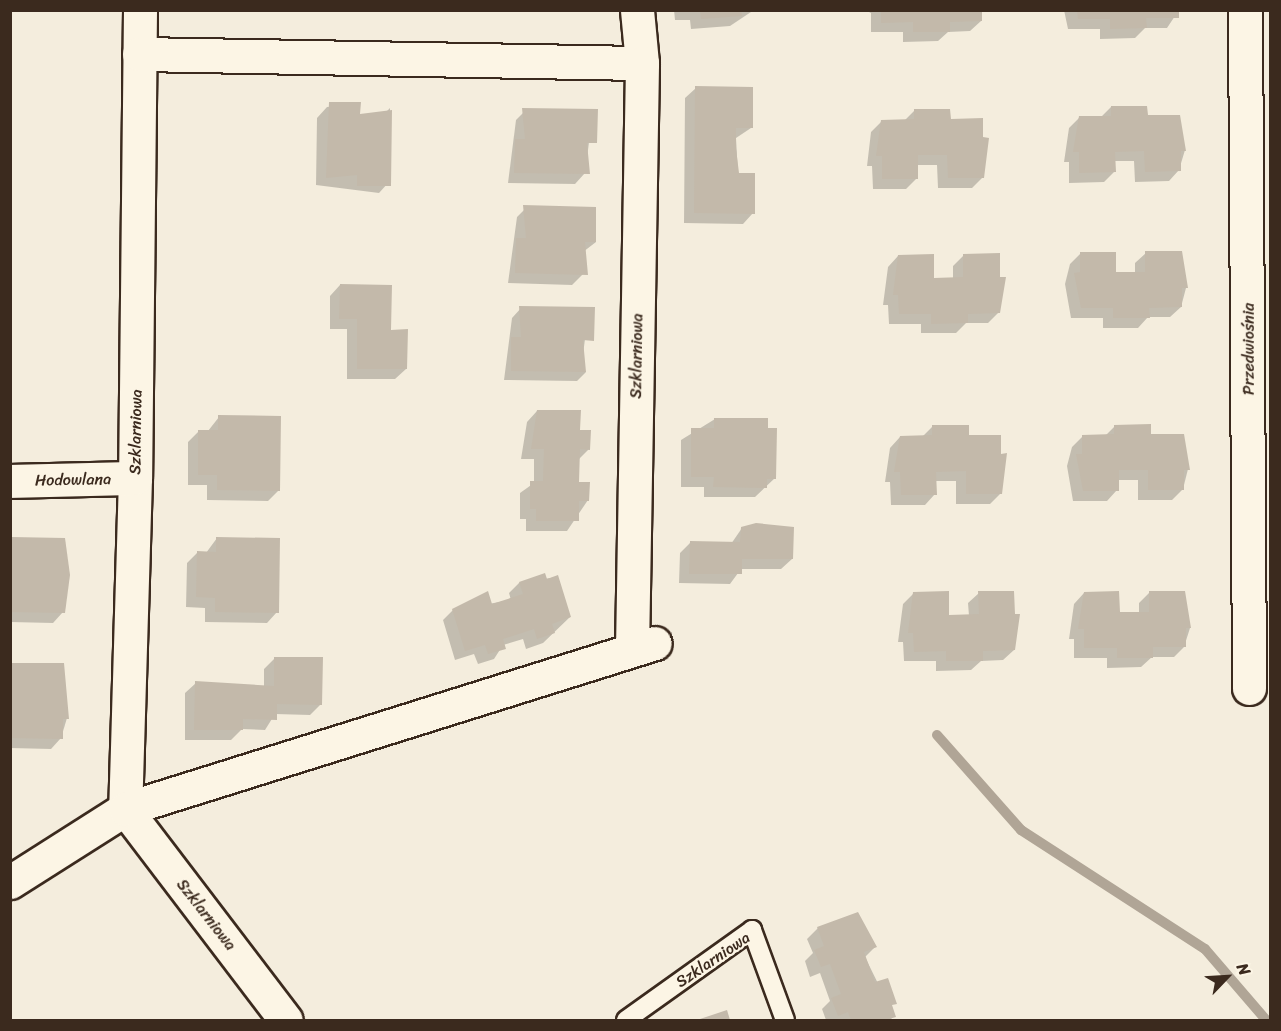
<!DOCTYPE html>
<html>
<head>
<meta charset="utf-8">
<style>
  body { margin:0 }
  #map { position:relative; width:1281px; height:1031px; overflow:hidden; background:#f4eddd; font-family:Sriracha,sans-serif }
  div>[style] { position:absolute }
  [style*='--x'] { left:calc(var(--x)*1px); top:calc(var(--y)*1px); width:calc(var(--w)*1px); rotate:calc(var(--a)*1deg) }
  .shadow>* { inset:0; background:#0003 }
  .stream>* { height:10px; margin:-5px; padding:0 5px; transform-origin:5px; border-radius:5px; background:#b0a596 }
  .building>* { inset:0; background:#c3b9aa }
  .roads { filter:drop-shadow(2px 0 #3b2a1e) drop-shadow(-2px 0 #3b2a1e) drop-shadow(0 2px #3b2a1e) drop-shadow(0 -2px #3b2a1e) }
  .lane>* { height:18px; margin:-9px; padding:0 9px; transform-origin:9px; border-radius:9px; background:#fcf5e5 }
  .street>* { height:33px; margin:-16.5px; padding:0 16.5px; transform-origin:16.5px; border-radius:16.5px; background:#fcf5e5 }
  span { translate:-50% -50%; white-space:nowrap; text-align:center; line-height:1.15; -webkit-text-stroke:4.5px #fcf5e5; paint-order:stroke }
  .street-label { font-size:16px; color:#3b2a1e }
  .frame { position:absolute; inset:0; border:12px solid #3b2a1e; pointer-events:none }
  .north { position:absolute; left:1197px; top:947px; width:60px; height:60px; -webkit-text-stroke:4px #fcf5e5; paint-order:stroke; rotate:65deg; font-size:16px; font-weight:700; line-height:24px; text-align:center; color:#3b2a1e }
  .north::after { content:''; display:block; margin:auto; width:21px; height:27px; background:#3b2a1e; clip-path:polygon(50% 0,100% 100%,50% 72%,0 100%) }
</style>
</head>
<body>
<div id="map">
  <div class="shadow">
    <div style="clip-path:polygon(674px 10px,754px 10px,730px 26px,691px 29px,690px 20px,675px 20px)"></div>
    <div style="clip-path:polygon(865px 10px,981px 10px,981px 21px,970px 31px,948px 32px,938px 41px,903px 42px,903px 32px,871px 32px,871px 13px)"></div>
    <div style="clip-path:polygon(1064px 10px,1179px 10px,1167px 28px,1145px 28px,1135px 38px,1100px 39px,1100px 29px,1068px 29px)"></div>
    <div style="clip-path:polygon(696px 88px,751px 128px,736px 138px,738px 174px,753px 213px,743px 224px,684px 223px,685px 98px)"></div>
    <div style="clip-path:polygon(359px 104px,359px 115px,383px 115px,390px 108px,389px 182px,379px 193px,316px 185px,317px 118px,327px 107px)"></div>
    <div style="clip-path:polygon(1111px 107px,1146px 117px,1185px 150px,1179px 170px,1169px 181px,1135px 182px,1134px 161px,1114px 161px,1114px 172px,1104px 182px,1069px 183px,1069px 162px,1064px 162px,1069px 128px,1079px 118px,1101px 117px)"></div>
    <div style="clip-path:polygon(526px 110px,593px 111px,585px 173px,575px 184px,508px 183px,516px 120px)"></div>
    <div style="clip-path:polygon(914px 111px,983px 177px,972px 188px,938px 188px,937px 165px,917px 165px,917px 178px,906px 189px,873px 189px,872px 166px,867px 166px,871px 132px,882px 121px,904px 121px)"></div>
    <div style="clip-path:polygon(527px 207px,596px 242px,583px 252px,583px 274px,572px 285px,508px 283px,517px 217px)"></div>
    <div style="clip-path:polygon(1081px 253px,1115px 274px,1135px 274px,1135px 263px,1146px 253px,1186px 288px,1181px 307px,1170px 317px,1148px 317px,1138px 328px,1103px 328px,1103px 318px,1071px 318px,1065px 284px,1070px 264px)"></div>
    <div style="clip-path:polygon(964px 255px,998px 278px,999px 312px,988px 323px,966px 323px,956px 333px,921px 333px,921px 324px,889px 324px,888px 305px,883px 305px,888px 267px,898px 256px,933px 279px,953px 279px,953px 266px)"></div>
    <div style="clip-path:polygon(340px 285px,389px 331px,406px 369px,395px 379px,347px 379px,347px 329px,330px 329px,330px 296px)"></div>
    <div style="clip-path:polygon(522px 307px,589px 308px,581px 370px,586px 372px,577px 381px,504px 380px,512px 318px)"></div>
    <div style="clip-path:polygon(537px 411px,579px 432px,589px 449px,578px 460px,578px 483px,588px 500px,567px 531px,526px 531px,526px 519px,520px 519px,520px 493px,534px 483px,534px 459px,521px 459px,527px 422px)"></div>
    <div style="clip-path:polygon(219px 417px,279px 490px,268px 501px,207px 500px,207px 485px,188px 485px,188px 442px,199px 431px,208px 431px)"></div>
    <div style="clip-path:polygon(715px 419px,775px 478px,755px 497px,704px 497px,704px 487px,681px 487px,681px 440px)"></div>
    <div style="clip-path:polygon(1115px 426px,1149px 436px,1188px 469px,1183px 489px,1172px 500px,1138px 500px,1138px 480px,1117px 480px,1117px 490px,1107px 501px,1073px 501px,1067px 466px,1072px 447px,1083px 436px,1105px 436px)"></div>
    <div style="clip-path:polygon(932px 427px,967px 436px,1001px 493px,990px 504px,956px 504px,956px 481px,935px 481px,935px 494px,925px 505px,891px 505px,890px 482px,885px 482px,890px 448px,900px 437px,922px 437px)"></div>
    <div style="clip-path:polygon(742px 528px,792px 559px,781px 569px,741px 569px,730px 584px,679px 583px,680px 553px,690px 543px,731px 544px)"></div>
    <div style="clip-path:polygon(11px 538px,63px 612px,53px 623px,10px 622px)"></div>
    <div style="clip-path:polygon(217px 538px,277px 612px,267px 623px,205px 622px,205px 608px,186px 607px,187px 563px,197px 553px,206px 553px)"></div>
    <div style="clip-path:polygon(557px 577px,570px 617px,543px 643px,526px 649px,523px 639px,503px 645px,494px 659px,478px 664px,474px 654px,455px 660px,443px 620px,453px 610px,511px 600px,509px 593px,519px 583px)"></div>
    <div style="clip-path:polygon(979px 593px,1014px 650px,1003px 660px,981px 661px,971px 670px,936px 671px,936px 661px,904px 661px,903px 642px,898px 642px,903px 604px,913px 594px,948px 616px,969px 616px,968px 603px)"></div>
    <div style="clip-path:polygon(1084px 593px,1118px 613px,1139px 613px,1139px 603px,1149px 593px,1190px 628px,1184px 647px,1174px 657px,1152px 657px,1141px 667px,1107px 668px,1107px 658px,1074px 658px,1074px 639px,1069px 639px,1074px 604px)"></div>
    <div style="clip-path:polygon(275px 658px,321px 704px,310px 715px,275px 714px,265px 730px,242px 729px,231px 740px,185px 740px,185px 693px,196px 683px,264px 687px,264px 669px)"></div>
    <div style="clip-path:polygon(10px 664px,67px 718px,61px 738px,51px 749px,10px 748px)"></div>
    <div style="clip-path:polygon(818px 928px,875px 947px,865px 957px,894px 1016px,890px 1020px,826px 1020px,822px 1009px,830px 1001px,820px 973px,810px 977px,805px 961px,813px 953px,807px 939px)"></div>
  </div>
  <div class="stream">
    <div style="--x:937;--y:735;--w:127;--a:48.5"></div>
    <div style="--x:1021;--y:830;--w:219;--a:32.9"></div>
    <div style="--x:1205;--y:949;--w:94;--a:49.3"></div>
  </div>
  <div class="building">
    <div style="clip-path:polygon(700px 10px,741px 10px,742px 16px,701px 19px)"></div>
    <div style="clip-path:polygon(881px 10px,982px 10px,982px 21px,950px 22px,950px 32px,913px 32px,913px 22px,881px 23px)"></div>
    <div style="clip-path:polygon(1077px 10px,1179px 10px,1179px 18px,1146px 18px,1147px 28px,1110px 29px,1110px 19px,1078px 19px)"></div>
    <div style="clip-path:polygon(695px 86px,753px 87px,753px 128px,736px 128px,736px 149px,739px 173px,755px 173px,755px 214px,694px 213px)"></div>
    <div style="clip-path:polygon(329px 102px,361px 102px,360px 114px,392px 110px,391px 186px,357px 186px,357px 175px,326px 178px)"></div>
    <div style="clip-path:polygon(1111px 106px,1147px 106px,1148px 115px,1180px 115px,1186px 151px,1181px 151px,1181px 171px,1145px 172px,1144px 151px,1115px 152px,1116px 172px,1079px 173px,1079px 152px,1073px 152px,1079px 116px,1111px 116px)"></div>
    <div style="clip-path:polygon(522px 108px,598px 109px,597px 143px,587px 143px,590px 174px,514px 173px,515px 139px,525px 139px)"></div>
    <div style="clip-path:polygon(914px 109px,950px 109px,951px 119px,983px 118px,983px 137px,989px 138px,984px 178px,948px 178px,947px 155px,918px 155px,918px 179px,882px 179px,882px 156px,876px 156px,881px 120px,914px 119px)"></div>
    <div style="clip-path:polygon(523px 205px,596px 207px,596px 242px,585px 242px,588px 275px,515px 273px,516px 238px,526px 238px)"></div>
    <div style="clip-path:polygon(1145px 251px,1182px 251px,1188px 288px,1182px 288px,1182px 307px,1149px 308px,1150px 318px,1113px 318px,1113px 308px,1081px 308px,1074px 273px,1080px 272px,1080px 252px,1116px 252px,1116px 272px,1145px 272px)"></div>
    <div style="clip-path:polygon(1000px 253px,1000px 277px,1006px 277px,1000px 313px,968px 314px,968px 323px,931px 324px,931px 314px,899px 314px,898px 295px,893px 295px,898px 255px,934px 254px,934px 278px,963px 277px,963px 254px)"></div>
    <div style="clip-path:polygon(340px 284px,392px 285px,391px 330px,408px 329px,407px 369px,357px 369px,357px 319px,339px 319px)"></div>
    <div style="clip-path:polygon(519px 306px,595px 307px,594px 341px,583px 340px,586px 372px,511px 371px,511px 337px,521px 337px)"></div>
    <div style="clip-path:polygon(537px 410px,581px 410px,580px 430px,591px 430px,590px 450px,580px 449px,579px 482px,590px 482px,589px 501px,579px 501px,579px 521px,536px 521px,536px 509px,530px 509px,530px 481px,543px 481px,544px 449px,531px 449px)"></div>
    <div style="clip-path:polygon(218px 415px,281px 416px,280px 491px,217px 490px,217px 475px,198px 475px,198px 430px,218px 430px)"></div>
    <div style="clip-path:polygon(714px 418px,768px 418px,768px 428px,777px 428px,776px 479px,767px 479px,767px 488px,713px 487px,714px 477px,691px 477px,691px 428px,714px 428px)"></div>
    <div style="clip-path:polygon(1151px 424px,1151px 434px,1184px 434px,1190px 470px,1184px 470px,1184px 490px,1148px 490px,1148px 470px,1119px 470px,1119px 491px,1083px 491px,1076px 454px,1082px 454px,1082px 435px,1114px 434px,1114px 425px)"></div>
    <div style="clip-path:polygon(932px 425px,969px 425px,969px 435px,1001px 435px,1001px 454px,1007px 453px,1002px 494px,966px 494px,966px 471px,936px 472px,937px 495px,901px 495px,900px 472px,894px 472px,900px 436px,932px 435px)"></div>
    <div style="clip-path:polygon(756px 523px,794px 527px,793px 559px,742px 559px,742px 574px,689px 574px,690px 541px,740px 542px,741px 527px)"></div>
    <div style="clip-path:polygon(11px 537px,65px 538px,70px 575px,65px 613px,10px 612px)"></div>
    <div style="clip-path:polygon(216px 537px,280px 538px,279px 613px,215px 612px,215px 598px,196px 597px,197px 551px,216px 552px)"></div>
    <div style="clip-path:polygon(545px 573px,547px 579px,558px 575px,571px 617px,552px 624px,555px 633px,537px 639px,534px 629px,503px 639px,506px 649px,488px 654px,485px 645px,465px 651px,452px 609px,488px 591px,492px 604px,523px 594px,519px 582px)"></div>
    <div style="clip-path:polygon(949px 591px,949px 615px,979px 614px,978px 591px,1014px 591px,1015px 614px,1020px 614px,1015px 650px,983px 651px,983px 661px,946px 661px,946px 651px,914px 652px,913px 633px,908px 633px,913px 592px)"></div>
    <div style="clip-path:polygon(1119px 591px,1120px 612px,1149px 612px,1149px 591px,1185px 591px,1191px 628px,1186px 628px,1186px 647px,1153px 647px,1153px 658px,1117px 658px,1117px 648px,1084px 648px,1084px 629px,1078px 629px,1084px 592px)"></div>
    <div style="clip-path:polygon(274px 657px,323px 657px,322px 705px,277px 704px,277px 720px,243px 719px,243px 730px,194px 730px,195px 681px,274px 686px)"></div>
    <div style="clip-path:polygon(10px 663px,64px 663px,69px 719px,63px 719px,63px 739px,10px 738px)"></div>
    <div style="clip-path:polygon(858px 912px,877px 947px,864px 952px,875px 982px,888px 978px,897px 1004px,892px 1005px,896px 1017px,885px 1020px,851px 1020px,848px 1012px,838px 1016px,831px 998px,841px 994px,830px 964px,821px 967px,814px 950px,824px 946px,817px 927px)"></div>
    <div style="clip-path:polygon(727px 1010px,730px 1020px,697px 1020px)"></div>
  </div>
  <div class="roads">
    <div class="lane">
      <div style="--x:626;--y:1020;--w:155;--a:-35.5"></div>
      <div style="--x:752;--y:930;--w:96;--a:69.9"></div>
    </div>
    <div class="street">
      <div style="--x:140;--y:10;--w:468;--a:90.6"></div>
      <div style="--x:135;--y:478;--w:331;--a:91.7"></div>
      <div style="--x:125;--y:809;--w:265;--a:52.7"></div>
      <div style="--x:1245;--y:10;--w:678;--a:89.66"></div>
      <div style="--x:139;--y:54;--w:503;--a:1.03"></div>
      <div style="--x:642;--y:63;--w:53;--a:-95.4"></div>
      <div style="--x:10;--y:481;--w:125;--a:-1.4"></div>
      <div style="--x:632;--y:650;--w:587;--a:-89.02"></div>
      <div style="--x:10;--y:882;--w:136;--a:-32.4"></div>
      <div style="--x:125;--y:809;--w:555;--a:-17.39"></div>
    </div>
  </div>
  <div class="street-label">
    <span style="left:1249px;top:349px;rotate:-90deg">Przedwiośnia</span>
    <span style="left:637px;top:356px;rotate:-89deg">Szklarniowa</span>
    <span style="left:136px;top:432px;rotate:-89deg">Szklarniowa</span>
    <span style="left:73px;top:480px;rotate:-1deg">Hodowlana</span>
    <span style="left:206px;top:915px;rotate:52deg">Szklarniowa</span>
    <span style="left:713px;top:960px;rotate:-34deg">Szklarniowa</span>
  </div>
  <div class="frame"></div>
  <div class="north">N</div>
</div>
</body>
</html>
